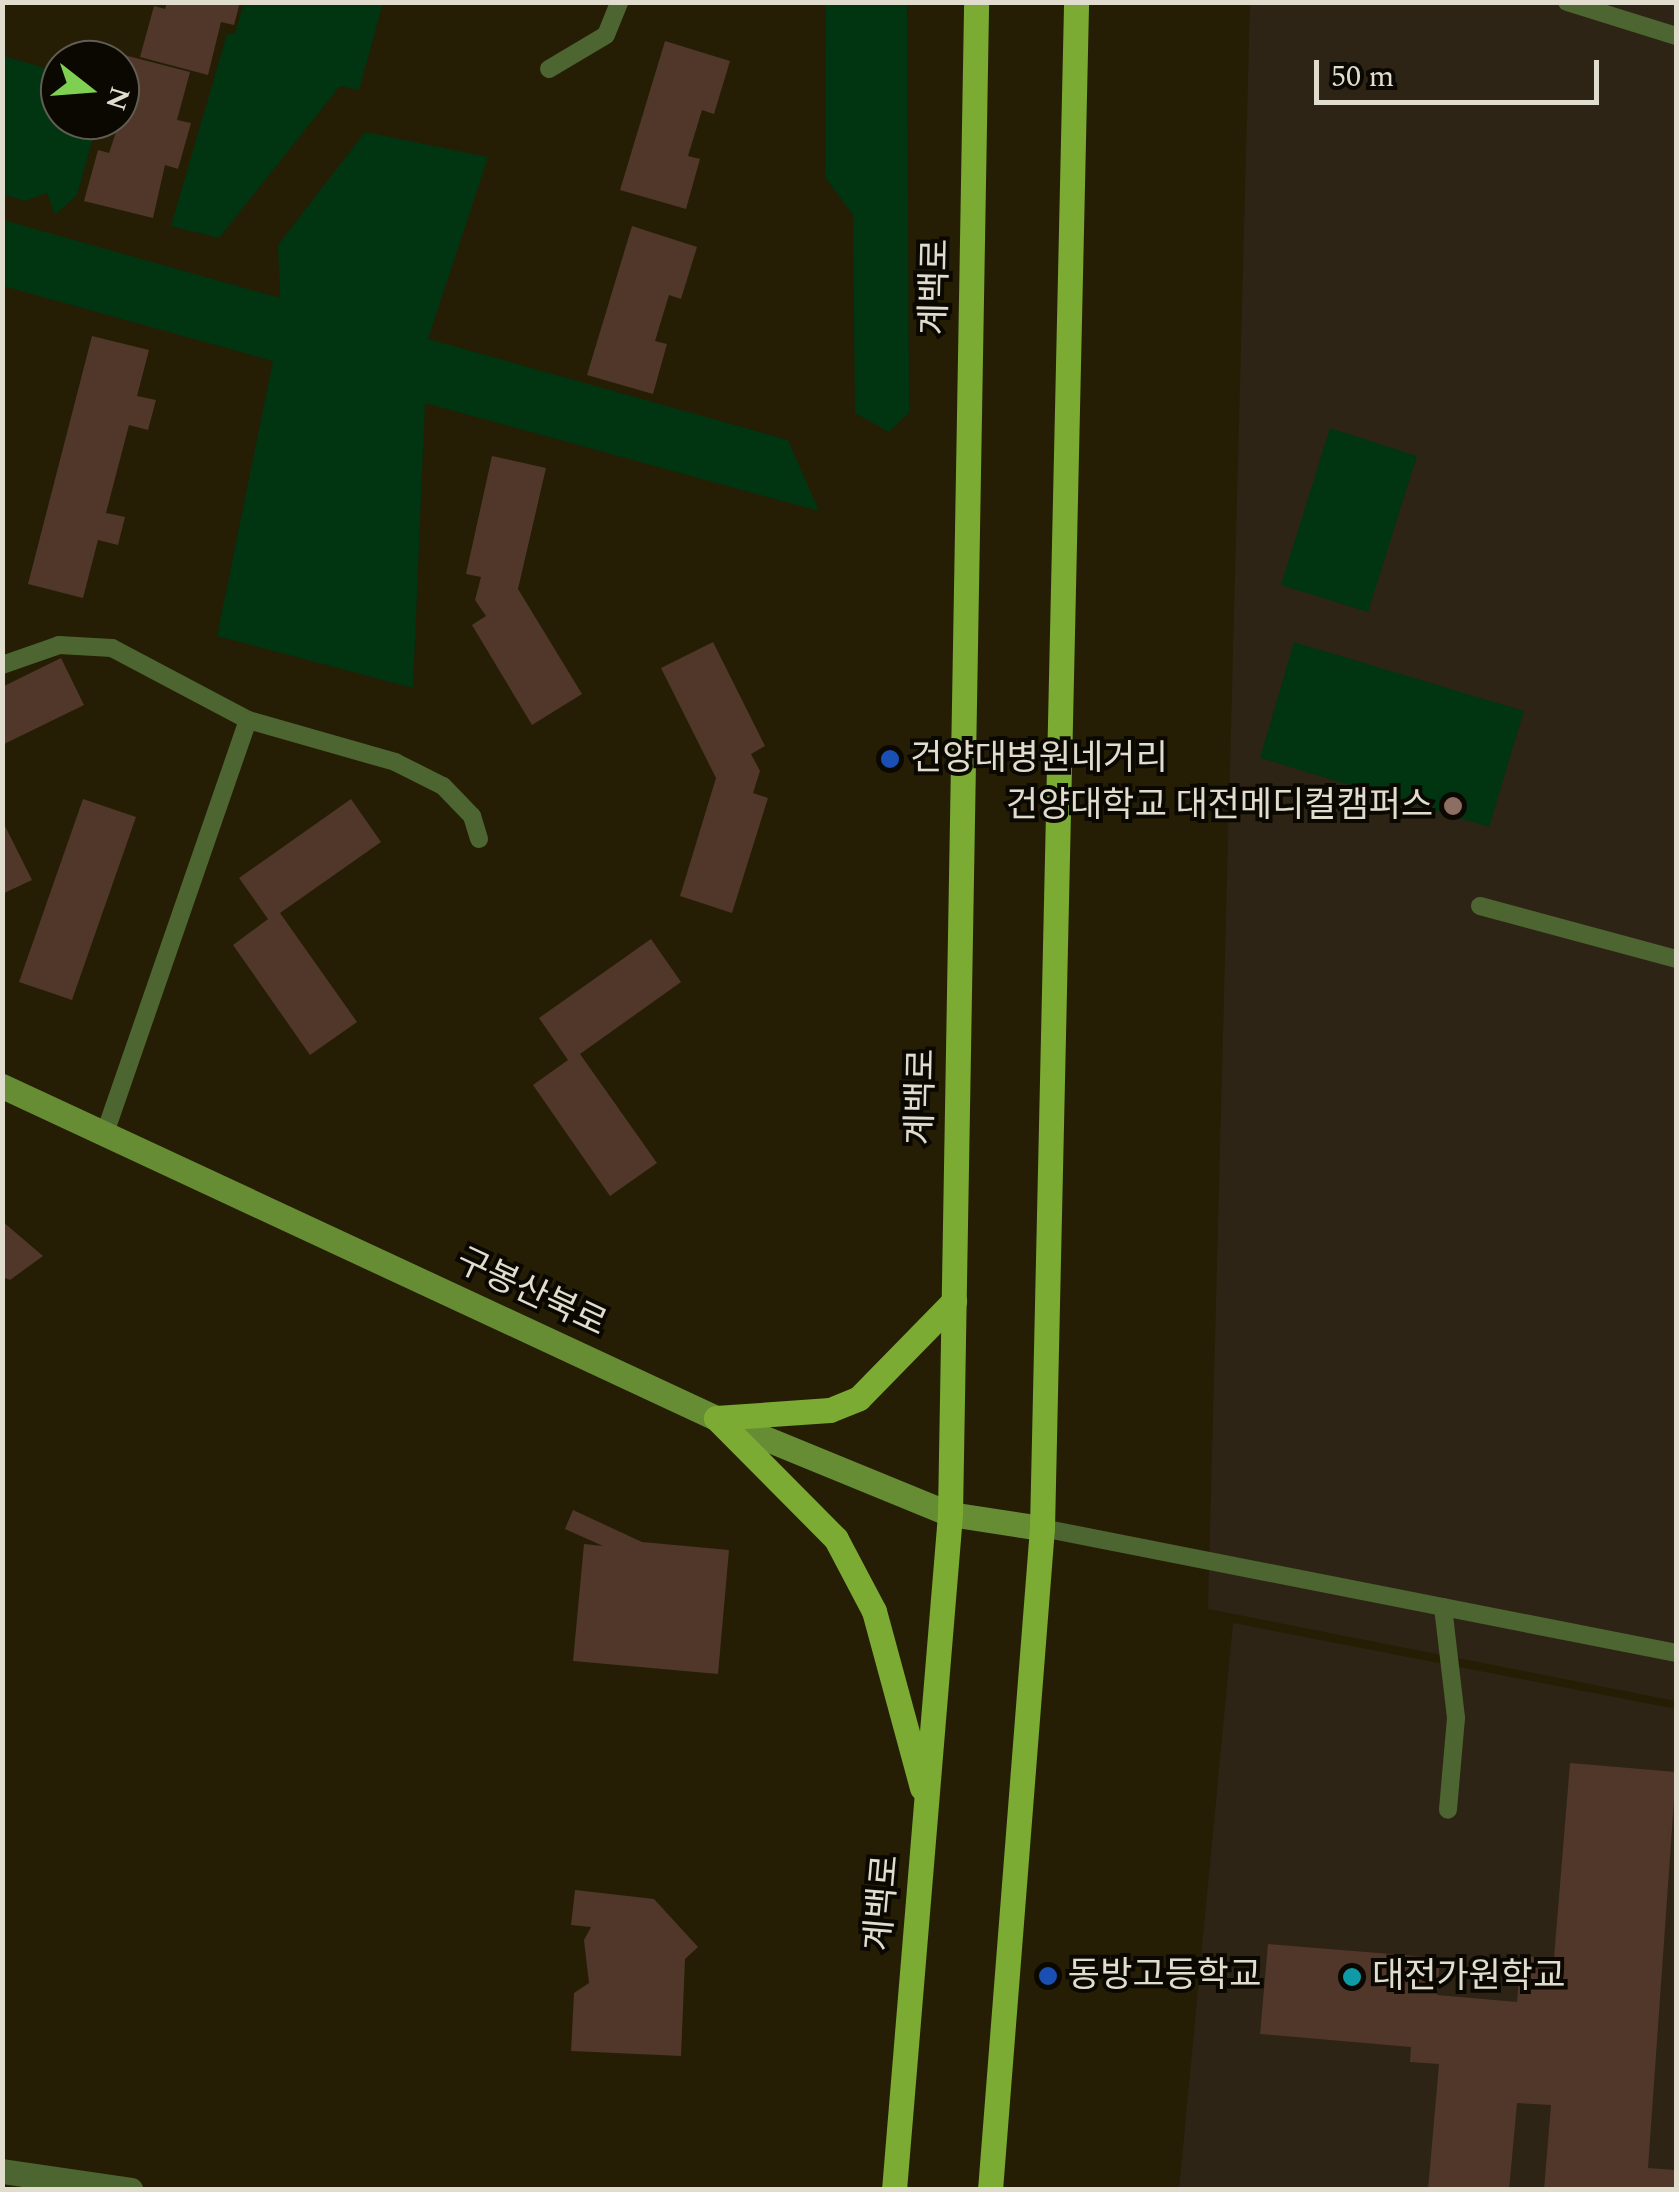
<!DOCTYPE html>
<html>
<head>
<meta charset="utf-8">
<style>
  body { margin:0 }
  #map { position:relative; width:1679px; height:2192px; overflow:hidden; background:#251e04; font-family:Spectral,"Noto Sans KR",serif }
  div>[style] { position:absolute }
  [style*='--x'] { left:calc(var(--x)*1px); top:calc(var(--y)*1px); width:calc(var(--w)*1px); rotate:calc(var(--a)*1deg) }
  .education>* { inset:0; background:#2e2415 }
  .green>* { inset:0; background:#013411 }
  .building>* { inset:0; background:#503729 }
  .service>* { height:18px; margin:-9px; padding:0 9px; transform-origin:9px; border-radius:9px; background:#4d6530 }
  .minor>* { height:25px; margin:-12.5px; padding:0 12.5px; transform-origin:12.5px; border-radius:12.5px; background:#4d6530 }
  .secondary>* { height:25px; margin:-12.5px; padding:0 12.5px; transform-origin:12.5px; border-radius:12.5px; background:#678d34 }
  .primary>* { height:25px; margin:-12.5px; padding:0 12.5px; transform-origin:12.5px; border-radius:12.5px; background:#7bab33 }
  .dots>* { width:28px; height:28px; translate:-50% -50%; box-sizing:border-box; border:5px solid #0b0802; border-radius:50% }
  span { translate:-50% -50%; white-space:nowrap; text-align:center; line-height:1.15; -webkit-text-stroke:8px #0b0802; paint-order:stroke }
  .street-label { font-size:35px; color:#e1ddce }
  .poi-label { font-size:35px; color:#e1ddce }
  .left { translate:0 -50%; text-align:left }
  .right { translate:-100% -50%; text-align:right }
  .frame { position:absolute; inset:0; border:5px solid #e1ddce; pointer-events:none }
  .north { position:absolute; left:40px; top:40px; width:100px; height:100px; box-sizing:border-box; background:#0b0802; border:2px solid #615d54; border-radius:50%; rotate:107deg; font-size:28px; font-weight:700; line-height:40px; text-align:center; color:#e1ddce }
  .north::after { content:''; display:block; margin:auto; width:35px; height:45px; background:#7fd052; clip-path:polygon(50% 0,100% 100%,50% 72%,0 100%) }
  .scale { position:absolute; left:1314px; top:60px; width:285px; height:45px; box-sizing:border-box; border:5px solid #e1ddce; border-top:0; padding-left:12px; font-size:30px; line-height:35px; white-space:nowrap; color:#e1ddce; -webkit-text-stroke:8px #0b0802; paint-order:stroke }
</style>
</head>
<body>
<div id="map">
  <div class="education">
    <div style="clip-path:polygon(1250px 3px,1676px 3px,1676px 1701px,1208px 1609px)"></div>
    <div style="clip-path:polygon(1233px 1623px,1676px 1709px,1676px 2189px,1179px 2190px)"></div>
  </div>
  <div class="green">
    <div style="clip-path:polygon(244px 2px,383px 3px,359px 90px,340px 86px,219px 238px,171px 226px,227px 34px,235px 34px)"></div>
    <div style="clip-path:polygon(826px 3px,907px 3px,909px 412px,889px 432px,855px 413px,853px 215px,825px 177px)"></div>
    <div style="clip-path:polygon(3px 56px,60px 72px,60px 120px,98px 120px,77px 195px,55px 215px,47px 193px,25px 201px,3px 194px)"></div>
    <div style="clip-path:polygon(365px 132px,488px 157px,428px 339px,788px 440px,819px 511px,425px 403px,413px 688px,217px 636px,273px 361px,3px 286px,3px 220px,280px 298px,278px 245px)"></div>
    <div style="clip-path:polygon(1330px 428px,1417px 456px,1368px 612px,1281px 585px)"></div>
    <div style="clip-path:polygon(1294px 642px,1524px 711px,1489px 827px,1260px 758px)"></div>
  </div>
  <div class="building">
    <div style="clip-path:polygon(167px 2px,240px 2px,234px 25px,221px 22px,208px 75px,140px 57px,154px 6px,165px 9px)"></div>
    <div style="clip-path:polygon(665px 41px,730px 61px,714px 114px,702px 110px,688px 156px,700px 159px,686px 209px,620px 190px)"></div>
    <div style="clip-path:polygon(124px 55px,190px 72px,177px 120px,191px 123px,178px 169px,165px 165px,153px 218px,84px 201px,98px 150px,109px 153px,120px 120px)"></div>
    <div style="clip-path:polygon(632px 226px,697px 247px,681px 299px,669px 295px,655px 341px,667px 344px,653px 394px,587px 375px)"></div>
    <div style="clip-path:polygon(92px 336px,149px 350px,137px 396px,156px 400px,148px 430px,129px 425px,106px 513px,125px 517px,118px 545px,98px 540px,83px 598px,28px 584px)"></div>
    <div style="clip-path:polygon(492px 456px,546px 468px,518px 589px,582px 694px,532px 725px,472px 625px,486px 616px,475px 600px,481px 577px,466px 574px)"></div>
    <div style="clip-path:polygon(713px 642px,765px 746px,751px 754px,760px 771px,753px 793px,768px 798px,732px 913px,680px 896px,716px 778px,661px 668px)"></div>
    <div style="clip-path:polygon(61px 658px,84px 705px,2px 745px,2px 687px)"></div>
    <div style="clip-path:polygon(83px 799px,136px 817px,72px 1000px,19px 982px)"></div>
    <div style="clip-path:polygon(351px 799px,381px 842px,280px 913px,357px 1022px,310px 1055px,233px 945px,268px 919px,239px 878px)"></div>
    <div style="clip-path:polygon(2px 820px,32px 880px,2px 894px)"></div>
    <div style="clip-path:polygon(651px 939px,681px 982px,580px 1054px,657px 1163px,610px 1196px,533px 1085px,568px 1060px,539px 1018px)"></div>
    <div style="clip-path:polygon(2px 1221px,43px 1256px,10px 1280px,2px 1277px)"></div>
    <div style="clip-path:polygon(573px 1510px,642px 1542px,729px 1550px,718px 1674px,573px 1661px,584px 1544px,603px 1546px,565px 1529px)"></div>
    <div style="clip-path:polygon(1570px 1763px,1676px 1772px,1648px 2168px,1676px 2170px,1676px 2190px,1544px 2190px,1551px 2105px,1517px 2103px,1509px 2190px,1428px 2190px,1439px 2064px,1410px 2062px,1411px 2047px,1260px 2034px,1268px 1944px,1440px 1958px,1437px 1995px,1517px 2002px,1521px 1956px,1554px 1958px)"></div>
    <div style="clip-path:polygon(575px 1890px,654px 1899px,698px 1947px,685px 1959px,681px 2056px,571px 2051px,574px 1993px,589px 1983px,584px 1940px,591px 1927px,571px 1925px)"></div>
  </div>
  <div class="service">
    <div style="--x:1567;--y:2;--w:114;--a:17.3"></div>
    <div style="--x:549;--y:69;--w:66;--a:-30.8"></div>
    <div style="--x:606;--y:35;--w:35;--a:-68"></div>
    <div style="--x:2;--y:665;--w:60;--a:-19.3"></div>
    <div style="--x:59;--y:645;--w:53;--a:3.2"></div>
    <div style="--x:112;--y:648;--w:154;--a:27.9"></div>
    <div style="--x:248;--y:720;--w:437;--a:109.1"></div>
    <div style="--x:248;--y:720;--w:153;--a:15.9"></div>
    <div style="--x:395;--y:762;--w:54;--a:26.6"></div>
    <div style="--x:443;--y:786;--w:42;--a:46"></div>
    <div style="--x:472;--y:816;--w:24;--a:73"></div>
    <div style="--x:1480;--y:906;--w:203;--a:15.1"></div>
    <div style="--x:1042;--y:1528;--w:646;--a:11.15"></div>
    <div style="--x:1443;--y:1607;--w:112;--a:83.3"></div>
    <div style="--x:1456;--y:1718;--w:92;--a:95"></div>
  </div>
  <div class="minor">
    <div style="--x:2;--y:2171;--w:130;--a:8.4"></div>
  </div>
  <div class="secondary">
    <div style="--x:2;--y:1086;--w:787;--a:24.94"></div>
    <div style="--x:716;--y:1418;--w:253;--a:22.3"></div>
    <div style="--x:950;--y:1514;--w:93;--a:8.7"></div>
  </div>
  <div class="primary">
    <div style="--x:716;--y:1418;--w:170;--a:45.2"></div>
    <div style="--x:836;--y:1539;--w:81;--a:62.2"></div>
    <div style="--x:874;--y:1611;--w:183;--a:74.8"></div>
    <div style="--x:716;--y:1418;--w:114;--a:-4"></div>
    <div style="--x:830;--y:1410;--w:31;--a:-22"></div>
    <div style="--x:859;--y:1398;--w:136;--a:-45.6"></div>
    <div style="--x:894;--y:2190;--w:678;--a:-85.26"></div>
    <div style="--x:950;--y:1514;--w:1512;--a:-89.01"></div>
    <div style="--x:990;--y:2190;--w:664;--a:-85.51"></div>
    <div style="--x:1042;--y:1528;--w:1526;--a:-88.72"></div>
  </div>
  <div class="dots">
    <div style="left:890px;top:759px;background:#1a4fb4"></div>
    <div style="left:1453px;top:806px;background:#8d6e63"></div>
    <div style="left:1048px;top:1976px;background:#1a4fb4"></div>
    <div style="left:1352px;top:1977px;background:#0f9aa8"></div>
  </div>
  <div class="street-label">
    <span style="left:936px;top:287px;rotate:-89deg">계백로</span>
    <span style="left:922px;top:1097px;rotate:-89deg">계백로</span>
    <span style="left:531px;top:1293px;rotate:25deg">구봉산북로</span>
    <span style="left:883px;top:1903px;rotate:-85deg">계백로</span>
  </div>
  <div class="poi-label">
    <span class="left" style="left:910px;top:759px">건양대병원네거리</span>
    <span class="right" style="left:1433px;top:806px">건양대학교 대전메디컬캠퍼스</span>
    <span class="left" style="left:1068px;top:1976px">동방고등학교</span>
    <span class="left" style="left:1372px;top:1977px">대전가원학교</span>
  </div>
  <div class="frame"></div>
  <div class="north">N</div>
  <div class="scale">50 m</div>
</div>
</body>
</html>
